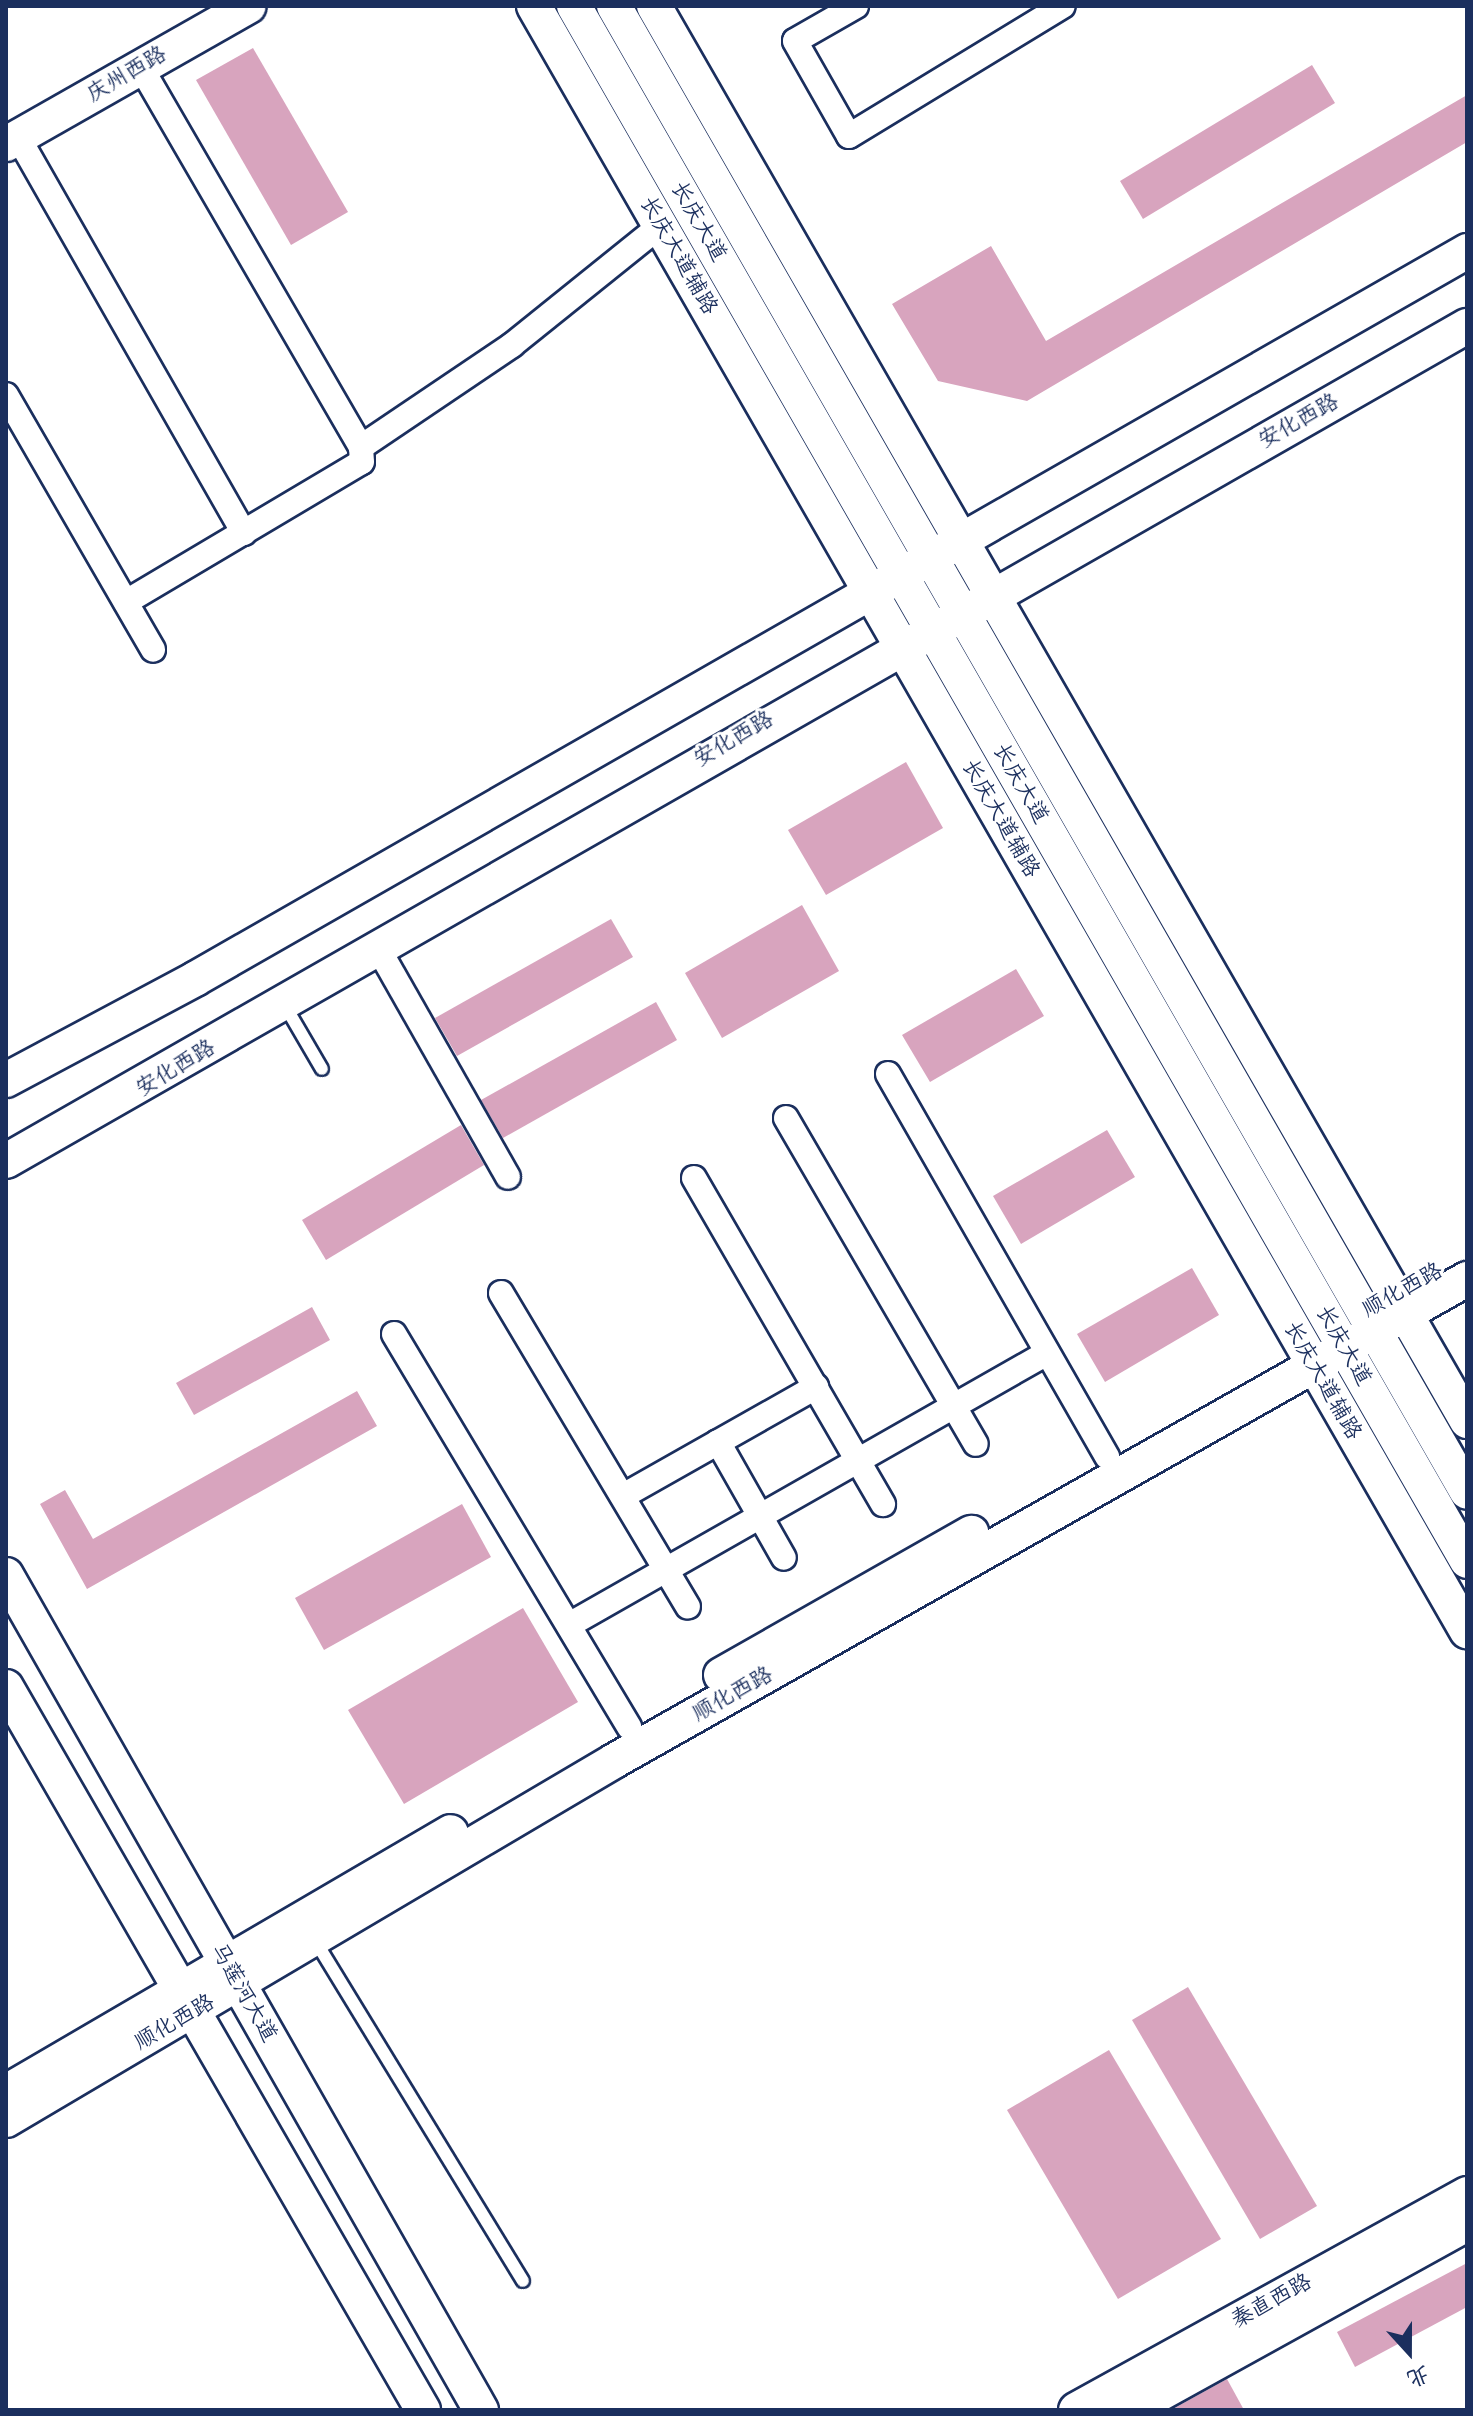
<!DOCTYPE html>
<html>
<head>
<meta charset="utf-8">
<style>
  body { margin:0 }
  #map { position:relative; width:1473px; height:2416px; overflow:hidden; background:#fff; font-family:Kalam,"LXGW WenKai TC",sans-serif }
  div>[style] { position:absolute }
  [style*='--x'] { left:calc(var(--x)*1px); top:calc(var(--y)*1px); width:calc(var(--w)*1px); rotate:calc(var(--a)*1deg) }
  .building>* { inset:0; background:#d8a4be }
  .roads { filter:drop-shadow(2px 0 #1b2f5e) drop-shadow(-2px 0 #1b2f5e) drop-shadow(0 2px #1b2f5e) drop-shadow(0 -2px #1b2f5e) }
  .lane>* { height:12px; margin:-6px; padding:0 6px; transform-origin:6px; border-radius:6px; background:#fff }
  .street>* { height:24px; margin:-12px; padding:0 12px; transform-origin:12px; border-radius:12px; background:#fff }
  .secondary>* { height:34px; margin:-17px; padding:0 17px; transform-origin:17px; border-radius:17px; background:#fff }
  span { translate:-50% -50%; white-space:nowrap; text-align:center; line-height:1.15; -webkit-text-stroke:6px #fff; paint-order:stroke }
  .street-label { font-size:22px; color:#1b2f5e }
  .frame { position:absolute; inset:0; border:8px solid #1b2f5e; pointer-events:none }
  .north { position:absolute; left:1369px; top:2312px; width:80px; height:80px; -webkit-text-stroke:6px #fff; paint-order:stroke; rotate:159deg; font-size:22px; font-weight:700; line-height:32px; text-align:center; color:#1b2f5e }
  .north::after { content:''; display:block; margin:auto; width:28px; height:36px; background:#1b2f5e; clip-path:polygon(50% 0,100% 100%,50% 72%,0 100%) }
</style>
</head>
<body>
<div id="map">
  <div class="building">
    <div style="clip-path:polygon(253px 48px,348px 212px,291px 245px,196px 80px)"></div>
    <div style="clip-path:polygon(1312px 65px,1335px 103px,1143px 219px,1120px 181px)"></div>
    <div style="clip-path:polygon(1467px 95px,1467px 142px,1027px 401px,938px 381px,892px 304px,991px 246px,1046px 341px)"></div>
    <div style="clip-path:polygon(906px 762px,943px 828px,826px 895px,788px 830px)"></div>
    <div style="clip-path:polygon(802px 905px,839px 971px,722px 1038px,685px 973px)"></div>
    <div style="clip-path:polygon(611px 919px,633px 957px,457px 1056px,435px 1018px)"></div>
    <div style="clip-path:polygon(1016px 969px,1044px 1016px,930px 1082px,902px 1035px)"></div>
    <div style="clip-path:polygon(656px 1002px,677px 1040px,503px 1138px,481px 1100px)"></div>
    <div style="clip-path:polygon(461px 1125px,484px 1165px,326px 1260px,302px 1220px)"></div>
    <div style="clip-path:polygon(1107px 1130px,1135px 1177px,1021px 1244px,993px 1196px)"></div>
    <div style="clip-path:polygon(1192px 1268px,1219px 1315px,1105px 1382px,1077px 1334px)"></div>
    <div style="clip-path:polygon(312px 1307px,330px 1340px,194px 1415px,176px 1383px)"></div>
    <div style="clip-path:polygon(357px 1391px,377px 1426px,87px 1589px,40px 1504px,65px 1490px,93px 1539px)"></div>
    <div style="clip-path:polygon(462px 1504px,491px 1557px,324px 1650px,295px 1598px)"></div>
    <div style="clip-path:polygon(523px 1608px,578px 1702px,404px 1804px,348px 1710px)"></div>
    <div style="clip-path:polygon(1188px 1987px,1317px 2206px,1260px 2239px,1132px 2020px)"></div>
    <div style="clip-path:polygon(1109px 2050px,1221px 2239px,1118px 2299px,1007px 2110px)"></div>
    <div style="clip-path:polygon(1467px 2263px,1467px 2307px,1355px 2367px,1337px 2332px)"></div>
    <div style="clip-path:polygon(1227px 2379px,1244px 2410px,1171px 2410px)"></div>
  </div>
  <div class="roads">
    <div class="lane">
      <div style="--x:284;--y:1004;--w:75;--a:59.7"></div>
      <div style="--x:316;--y:1942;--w:397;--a:58.6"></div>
    </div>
    <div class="street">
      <div style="--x:856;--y:6;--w:70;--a:150.2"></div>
      <div style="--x:795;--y:41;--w:109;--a:60.4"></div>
      <div style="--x:849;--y:136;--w:250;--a:-31.3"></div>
      <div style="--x:18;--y:137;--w:456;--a:60.3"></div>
      <div style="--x:6;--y:395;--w:294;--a:60"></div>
      <div style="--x:361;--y:447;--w:182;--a:-34"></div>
      <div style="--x:512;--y:345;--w:190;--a:-38.8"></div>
      <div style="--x:126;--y:602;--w:274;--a:-30.7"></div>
      <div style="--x:362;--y:462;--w:15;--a:-94"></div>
      <div style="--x:361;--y:447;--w:439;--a:-120.1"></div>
      <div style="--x:378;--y:948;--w:263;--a:60.4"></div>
      <div style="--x:888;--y:1074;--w:441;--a:60.2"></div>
      <div style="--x:786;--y:1118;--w:377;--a:59.8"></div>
      <div style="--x:694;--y:1178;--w:377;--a:59.9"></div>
      <div style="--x:501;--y:1293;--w:365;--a:59.2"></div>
      <div style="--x:394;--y:1334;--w:458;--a:59.1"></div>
      <div style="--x:718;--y:1442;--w:133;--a:60.4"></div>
      <div style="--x:623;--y:1496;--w:222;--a:-29.5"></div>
      <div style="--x:569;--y:1625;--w:550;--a:-29.64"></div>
    </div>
    <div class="secondary">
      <div style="--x:534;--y:6;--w:1874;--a:60.14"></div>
      <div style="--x:574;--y:6;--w:1793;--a:60.13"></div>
      <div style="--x:614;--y:6;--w:1713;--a:60.14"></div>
      <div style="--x:654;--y:6;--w:1632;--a:60.12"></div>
      <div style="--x:6;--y:144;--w:279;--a:-29.6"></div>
      <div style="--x:6;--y:1080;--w:214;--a:-28.1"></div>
      <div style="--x:195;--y:979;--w:1466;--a:-29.78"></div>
      <div style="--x:6;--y:1161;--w:1683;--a:-29.75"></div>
      <div style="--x:6;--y:1575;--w:961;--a:60.37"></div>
      <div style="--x:721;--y:1675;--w:288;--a:-29.6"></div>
      <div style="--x:6;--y:1687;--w:835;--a:60.03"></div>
      <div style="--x:6;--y:2092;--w:515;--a:-30.3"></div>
      <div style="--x:6;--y:2120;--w:706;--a:-30.56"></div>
      <div style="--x:614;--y:1761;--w:980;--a:-29.47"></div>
      <div style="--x:1076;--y:2410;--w:447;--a:-28.9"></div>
      <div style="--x:1130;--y:2410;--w:385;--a:-28.9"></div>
    </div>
  </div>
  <div class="street-label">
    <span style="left:127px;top:75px;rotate:-30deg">庆州西路</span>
    <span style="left:698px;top:222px;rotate:60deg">长庆大道</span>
    <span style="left:678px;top:256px;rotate:60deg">长庆大道辅路</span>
    <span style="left:1299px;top:422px;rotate:-29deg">安化西路</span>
    <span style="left:734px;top:740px;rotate:-30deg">安化西路</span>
    <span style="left:1020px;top:784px;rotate:60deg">长庆大道</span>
    <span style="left:1000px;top:819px;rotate:60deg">长庆大道辅路</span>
    <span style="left:176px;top:1069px;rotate:-31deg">安化西路</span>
    <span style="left:1403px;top:1291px;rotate:-29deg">顺化西路</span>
    <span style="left:1343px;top:1346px;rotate:60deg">长庆大道</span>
    <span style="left:1322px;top:1381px;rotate:60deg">长庆大道辅路</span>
    <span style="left:733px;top:1695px;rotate:-29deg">顺化西路</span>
    <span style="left:243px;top:1993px;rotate:60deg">马莲河大道</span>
    <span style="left:175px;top:2023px;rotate:-30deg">顺化西路</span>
    <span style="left:1272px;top:2302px;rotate:-29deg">秦直西路</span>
  </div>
  <div class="frame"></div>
  <div class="north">北</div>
</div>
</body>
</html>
